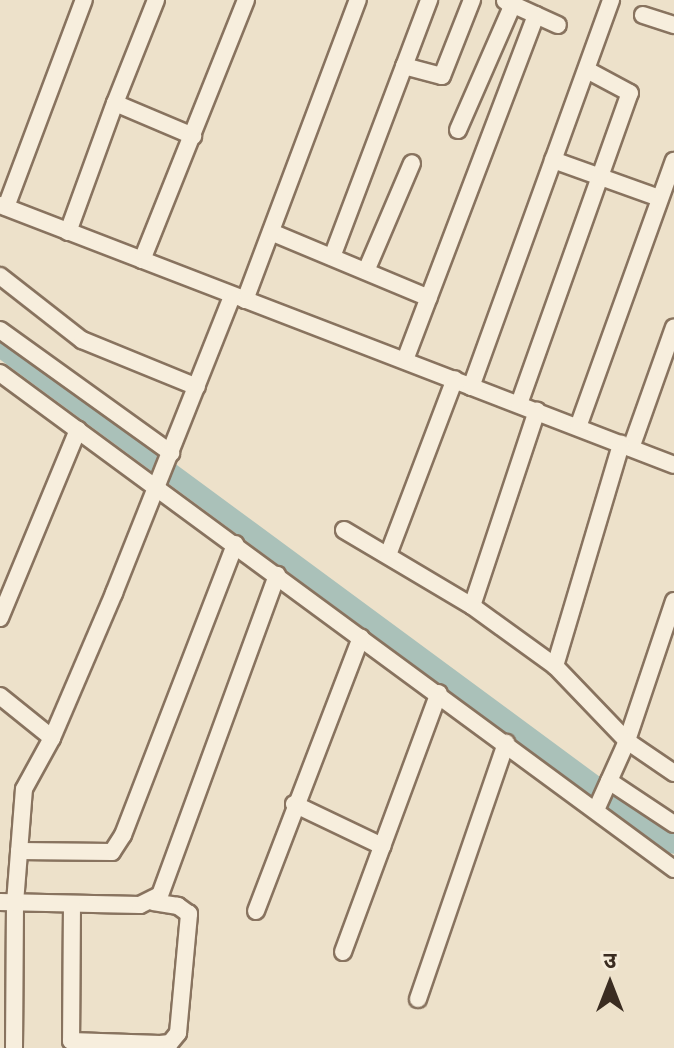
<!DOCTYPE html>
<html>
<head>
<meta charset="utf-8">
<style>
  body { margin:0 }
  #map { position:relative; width:674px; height:1048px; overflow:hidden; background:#ede1ca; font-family:"IBM Plex Serif","Noto Sans Devanagari",serif }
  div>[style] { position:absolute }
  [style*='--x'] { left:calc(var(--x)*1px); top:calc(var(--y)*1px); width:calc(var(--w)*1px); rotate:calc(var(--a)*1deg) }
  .canal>* { height:20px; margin:-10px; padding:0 10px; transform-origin:10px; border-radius:10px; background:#aac1b9 }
  .roads { filter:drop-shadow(2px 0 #88735f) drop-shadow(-2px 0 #88735f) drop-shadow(0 2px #88735f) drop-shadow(0 -2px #88735f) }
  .minor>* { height:16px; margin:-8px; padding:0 8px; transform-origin:8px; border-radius:8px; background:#f7eedd }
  span { translate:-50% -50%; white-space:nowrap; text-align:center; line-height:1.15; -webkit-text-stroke:8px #f4ebd9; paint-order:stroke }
  .north { position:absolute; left:570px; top:944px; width:80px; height:80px; -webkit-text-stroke:6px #f4ebd9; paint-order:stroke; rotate:0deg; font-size:22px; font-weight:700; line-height:32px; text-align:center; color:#3a2c21 }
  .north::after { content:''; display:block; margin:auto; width:28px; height:36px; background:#3a2c21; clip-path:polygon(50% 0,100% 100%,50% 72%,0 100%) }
</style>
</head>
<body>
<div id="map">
  <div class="canal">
    <div style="--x:0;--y:347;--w:837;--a:36.4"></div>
  </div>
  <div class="roads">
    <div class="minor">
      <div style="--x:156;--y:0;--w:111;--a:111.7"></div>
      <div style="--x:115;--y:103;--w:85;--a:22.9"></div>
      <div style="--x:505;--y:1;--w:58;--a:24.4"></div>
      <div style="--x:643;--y:15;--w:33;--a:18"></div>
      <div style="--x:404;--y:66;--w:39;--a:15"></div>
      <div style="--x:442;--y:76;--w:82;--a:-68.5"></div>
      <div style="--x:458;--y:130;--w:137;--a:-66.4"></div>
      <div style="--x:553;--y:160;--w:113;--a:19.7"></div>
      <div style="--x:0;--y:205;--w:722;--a:21.09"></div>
      <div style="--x:6;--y:207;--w:221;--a:-69.4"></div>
      <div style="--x:68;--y:232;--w:137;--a:-70"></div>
      <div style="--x:271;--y:232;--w:171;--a:22.7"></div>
      <div style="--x:332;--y:257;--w:275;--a:-69.3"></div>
      <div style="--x:142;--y:260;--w:280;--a:-68.2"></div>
      <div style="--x:366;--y:271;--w:117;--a:-66.9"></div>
      <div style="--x:0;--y:276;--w:104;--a:38"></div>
      <div style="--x:82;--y:340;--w:124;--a:22.2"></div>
      <div style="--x:245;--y:300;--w:321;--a:-69.4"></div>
      <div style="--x:0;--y:330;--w:211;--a:35.7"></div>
      <div style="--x:405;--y:360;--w:369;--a:-69.2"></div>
      <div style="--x:0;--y:373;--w:837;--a:36.35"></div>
      <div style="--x:471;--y:387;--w:412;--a:-70.1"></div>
      <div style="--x:519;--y:404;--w:330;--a:-70.4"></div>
      <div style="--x:630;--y:93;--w:49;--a:-151.9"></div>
      <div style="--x:578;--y:427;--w:283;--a:-70.2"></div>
      <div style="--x:631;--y:448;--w:128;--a:-70.4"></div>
      <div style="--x:344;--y:530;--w:149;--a:30.7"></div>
      <div style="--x:472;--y:606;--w:102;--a:35.9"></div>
      <div style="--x:555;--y:666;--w:232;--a:-73.4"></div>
      <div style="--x:388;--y:555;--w:188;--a:-69.2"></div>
      <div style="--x:674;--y:601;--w:148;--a:108.6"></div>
      <div style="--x:627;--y:741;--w:57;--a:34.2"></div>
      <div style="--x:472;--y:606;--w:206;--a:-71.6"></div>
      <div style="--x:0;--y:618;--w:204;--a:-67.5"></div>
      <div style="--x:555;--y:666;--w:104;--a:46.2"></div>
      <div style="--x:627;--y:741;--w:76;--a:114.2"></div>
      <div style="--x:0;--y:696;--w:67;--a:38.9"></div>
      <div style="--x:609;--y:781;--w:78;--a:33.5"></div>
      <div style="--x:294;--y:804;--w:98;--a:25.5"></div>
      <div style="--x:19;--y:851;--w:93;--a:0.6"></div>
      <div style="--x:112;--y:852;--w:20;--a:-57"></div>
      <div style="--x:123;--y:835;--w:312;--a:-68.9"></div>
      <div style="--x:0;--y:902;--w:140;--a:1.2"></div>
      <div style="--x:140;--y:905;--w:22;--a:-27"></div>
      <div style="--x:160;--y:895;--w:341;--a:-69.9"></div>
      <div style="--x:72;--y:904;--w:137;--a:90.4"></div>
      <div style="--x:71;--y:1041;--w:89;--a:1.9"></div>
      <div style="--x:160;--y:1044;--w:10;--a:-6"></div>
      <div style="--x:170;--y:1043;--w:13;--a:-51"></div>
      <div style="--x:178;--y:1033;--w:120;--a:-84.7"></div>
      <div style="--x:189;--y:914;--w:14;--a:-144"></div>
      <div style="--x:178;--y:906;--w:25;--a:-171"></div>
      <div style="--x:256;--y:911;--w:293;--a:-69"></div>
      <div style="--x:343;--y:952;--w:276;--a:-69.7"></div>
      <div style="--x:418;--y:999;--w:271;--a:-71"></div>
      <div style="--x:14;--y:1048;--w:145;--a:-89.6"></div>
      <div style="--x:15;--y:903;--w:114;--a:-85.5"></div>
      <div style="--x:24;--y:789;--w:58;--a:-61.2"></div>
      <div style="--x:52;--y:738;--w:158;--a:-66.8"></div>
      <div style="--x:114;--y:593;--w:320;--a:-68.3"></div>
    </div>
  </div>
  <div class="north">उ</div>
</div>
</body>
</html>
